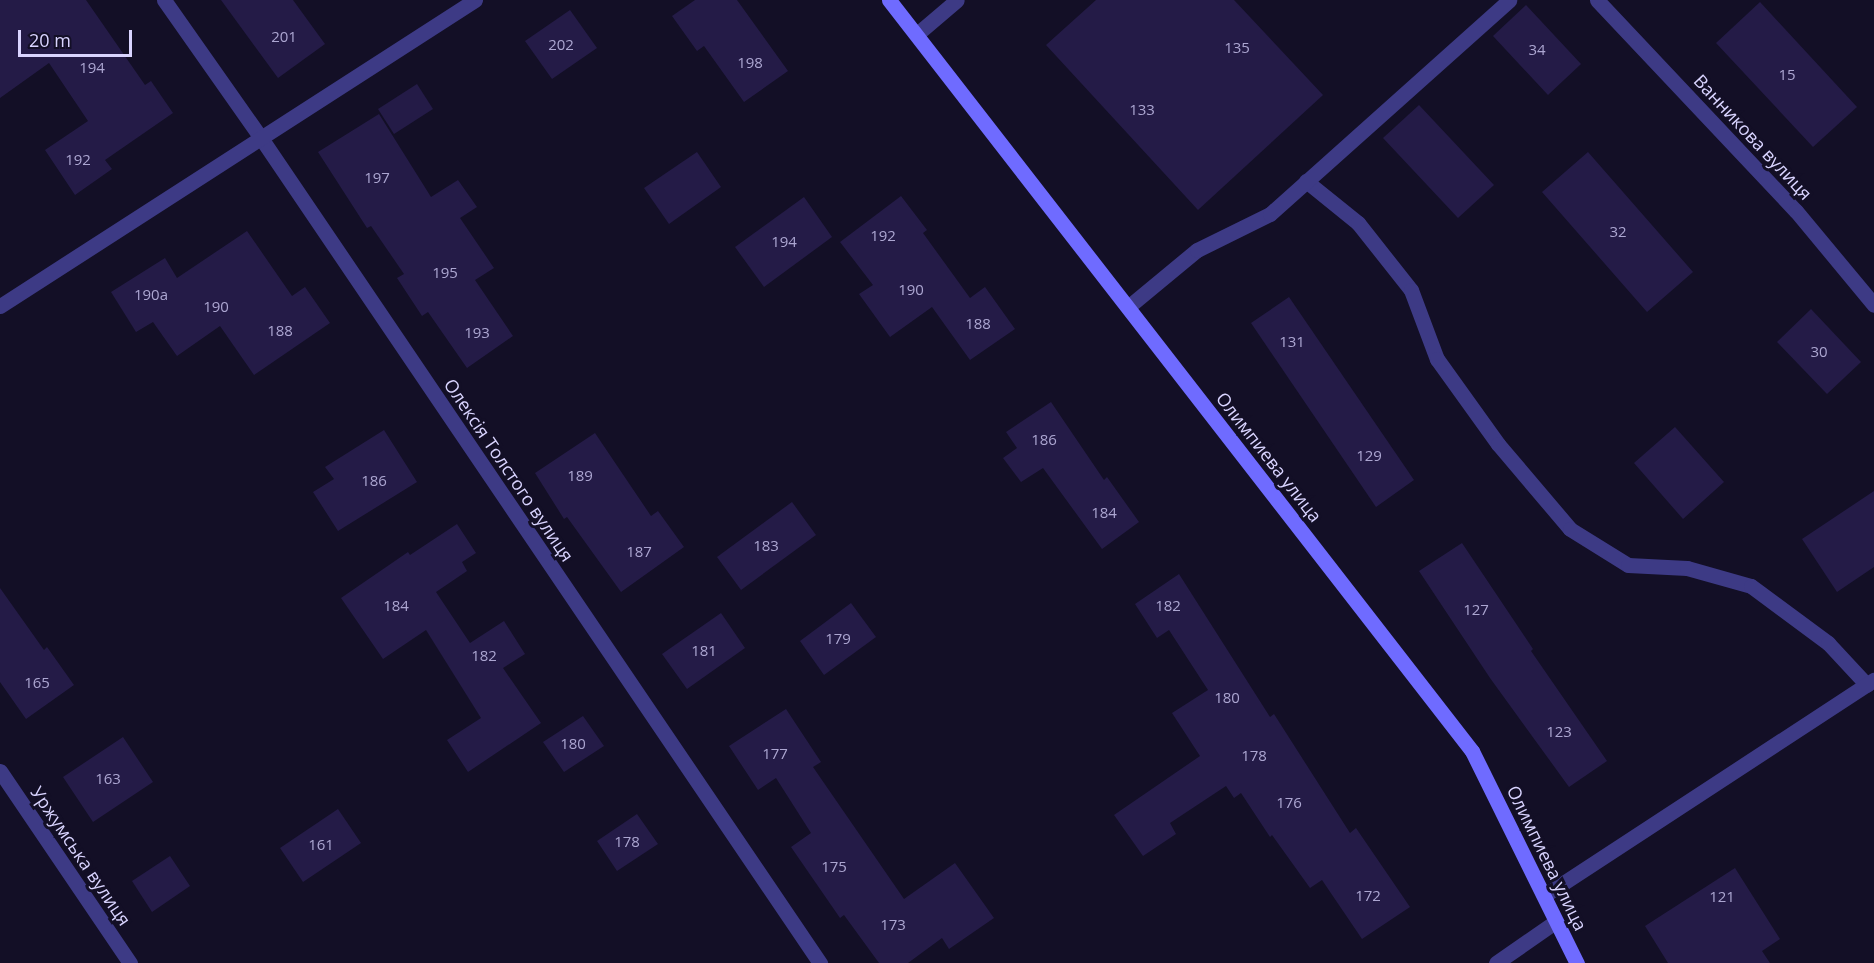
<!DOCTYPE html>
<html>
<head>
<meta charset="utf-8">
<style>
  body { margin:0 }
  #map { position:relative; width:1874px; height:963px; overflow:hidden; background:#130f26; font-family:"Open Sans",sans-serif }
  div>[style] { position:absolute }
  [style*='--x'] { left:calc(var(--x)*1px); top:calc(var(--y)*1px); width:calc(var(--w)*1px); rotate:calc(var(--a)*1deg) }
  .building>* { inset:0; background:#241b47 }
  .minor>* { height:15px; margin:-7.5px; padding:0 7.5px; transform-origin:7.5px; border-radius:7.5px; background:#3d3a85 }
  .secondary>* { height:15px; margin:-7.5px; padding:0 7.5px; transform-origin:7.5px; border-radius:7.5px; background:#6f6bff }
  span { translate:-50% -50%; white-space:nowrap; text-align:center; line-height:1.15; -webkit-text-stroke:6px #130f26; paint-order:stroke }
  .number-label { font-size:15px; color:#aca6d1 }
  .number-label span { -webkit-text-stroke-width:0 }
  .street-label { font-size:18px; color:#d9d4ff }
  .scale { position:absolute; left:18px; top:30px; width:114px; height:27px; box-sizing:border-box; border:3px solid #d9d4ff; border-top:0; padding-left:8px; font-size:18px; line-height:21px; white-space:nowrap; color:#d9d4ff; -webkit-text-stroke:4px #130f26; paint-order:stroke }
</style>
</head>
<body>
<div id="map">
  <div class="building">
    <div style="clip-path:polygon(0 0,86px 0,145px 85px,151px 81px,173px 113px,105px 160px,112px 169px,75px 195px,45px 150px,88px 121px,49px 63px,0 98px)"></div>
    <div style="clip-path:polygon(221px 0,293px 0,325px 44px,278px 78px)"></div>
    <div style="clip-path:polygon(695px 0,737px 0,788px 71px,744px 102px,704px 46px,697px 51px,672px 16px)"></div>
    <div style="clip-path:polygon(1096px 0,1234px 0,1323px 95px,1198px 210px,1046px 45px)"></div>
    <div style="clip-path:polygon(1760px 2px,1857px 107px,1813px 147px,1716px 43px)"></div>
    <div style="clip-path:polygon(1526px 5px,1581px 64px,1548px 95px,1493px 36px)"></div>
    <div style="clip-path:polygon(570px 10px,597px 48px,552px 79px,525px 41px)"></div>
    <div style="clip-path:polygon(417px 84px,433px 109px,394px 134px,378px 109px)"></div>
    <div style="clip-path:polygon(1419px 105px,1494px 185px,1458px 218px,1383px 138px)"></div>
    <div style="clip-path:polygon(379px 114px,431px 197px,458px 180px,477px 207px,460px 218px,494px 268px,475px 280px,513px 336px,467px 368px,428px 312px,422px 316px,397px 278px,404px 274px,371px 226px,367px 228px,318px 152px)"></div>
    <div style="clip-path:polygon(697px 152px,721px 187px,669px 224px,644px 188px)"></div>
    <div style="clip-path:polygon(1588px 152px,1693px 272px,1647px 312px,1542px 192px)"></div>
    <div style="clip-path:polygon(901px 196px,927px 230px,923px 233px,970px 298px,985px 287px,1015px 329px,970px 360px,932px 307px,890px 337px,859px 294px,873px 285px,840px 242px)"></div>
    <div style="clip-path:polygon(804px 197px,832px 237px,764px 287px,735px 247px)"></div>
    <div style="clip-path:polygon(247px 231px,292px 296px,305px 287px,330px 323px,254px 375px,220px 326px,177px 356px,153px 322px,136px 332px,111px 292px,165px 258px,177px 278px)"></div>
    <div style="clip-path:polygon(1289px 297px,1414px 480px,1376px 507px,1251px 323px)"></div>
    <div style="clip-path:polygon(1811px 309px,1861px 362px,1827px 394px,1777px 342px)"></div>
    <div style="clip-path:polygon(1051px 402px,1104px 480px,1107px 477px,1139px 522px,1102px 549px,1043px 468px,1021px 482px,1003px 458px,1017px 448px,1006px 432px)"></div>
    <div style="clip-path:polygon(1675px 427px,1724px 482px,1683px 519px,1634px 463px)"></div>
    <div style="clip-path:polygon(384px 430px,417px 482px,338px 531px,313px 492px,334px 479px,325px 467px)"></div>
    <div style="clip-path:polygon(595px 433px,651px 516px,658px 511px,684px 547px,621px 592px,567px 517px,564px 519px,535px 473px)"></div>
    <div style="clip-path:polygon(1874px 491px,1874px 567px,1837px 592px,1802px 539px)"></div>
    <div style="clip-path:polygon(792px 502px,816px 535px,741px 590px,717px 557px)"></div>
    <div style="clip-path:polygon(457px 524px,476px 553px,462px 562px,467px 571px,436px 592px,470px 643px,504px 621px,525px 654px,503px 668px,541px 723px,468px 772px,447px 740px,481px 718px,426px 630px,383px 659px,341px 598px,408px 552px,410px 555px)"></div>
    <div style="clip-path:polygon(1462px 543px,1533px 649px,1531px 651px,1607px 761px,1569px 787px,1490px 678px,1419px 571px)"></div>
    <div style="clip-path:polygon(1179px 574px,1270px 717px,1274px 714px,1350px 833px,1356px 828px,1410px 907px,1362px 939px,1322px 880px,1310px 888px,1272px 835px,1270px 837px,1241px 793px,1234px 798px,1226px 786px,1170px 823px,1176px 834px,1143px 856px,1114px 815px,1200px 756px,1172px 713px,1208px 690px,1169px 630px,1157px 638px,1135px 604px)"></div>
    <div style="clip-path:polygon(0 588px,44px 650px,47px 647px,74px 685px,26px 719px,0 682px)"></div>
    <div style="clip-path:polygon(851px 603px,876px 637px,824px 675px,800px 641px)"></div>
    <div style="clip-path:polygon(721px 613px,745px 648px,687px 689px,662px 654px)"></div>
    <div style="clip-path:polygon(786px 709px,821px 762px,813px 767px,904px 899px,955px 863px,994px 918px,949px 949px,942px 938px,908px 963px,879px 963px,844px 915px,840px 918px,791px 847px,811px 833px,776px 778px,758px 790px,729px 746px)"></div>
    <div style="clip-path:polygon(583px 716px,604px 746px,564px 772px,543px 742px)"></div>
    <div style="clip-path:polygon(123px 737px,153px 782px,93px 822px,63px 777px)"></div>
    <div style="clip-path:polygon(338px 809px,361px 843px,303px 882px,280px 848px)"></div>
    <div style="clip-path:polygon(637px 814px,658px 844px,617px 871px,597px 841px)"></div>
    <div style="clip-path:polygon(170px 856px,190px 886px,152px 912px,132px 881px)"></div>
    <div style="clip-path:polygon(1735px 868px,1780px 939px,1762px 951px,1770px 963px,1668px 963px,1645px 926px)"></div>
  </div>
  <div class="minor">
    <div style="--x:164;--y:0;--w:169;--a:54.9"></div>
    <div style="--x:261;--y:138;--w:997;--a:55.88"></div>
    <div style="--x:1597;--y:0;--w:290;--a:46.7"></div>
    <div style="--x:1796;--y:211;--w:122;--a:50.3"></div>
    <div style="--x:917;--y:34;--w:52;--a:-40.4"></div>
    <div style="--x:1306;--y:181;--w:67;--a:38.9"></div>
    <div style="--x:1358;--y:223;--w:85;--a:51.7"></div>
    <div style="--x:1411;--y:290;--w:74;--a:69.4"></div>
    <div style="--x:1437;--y:359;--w:105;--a:54.3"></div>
    <div style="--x:1498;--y:444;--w:111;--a:49.7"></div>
    <div style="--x:1570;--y:529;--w:68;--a:31.8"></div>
    <div style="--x:1628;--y:565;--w:59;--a:2.9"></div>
    <div style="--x:1687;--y:568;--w:66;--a:15.7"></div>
    <div style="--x:1751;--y:586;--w:96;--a:36.5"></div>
    <div style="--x:1828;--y:643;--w:57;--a:47.1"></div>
    <div style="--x:0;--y:306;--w:565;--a:-32.79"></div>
    <div style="--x:1128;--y:307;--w:89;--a:-39.6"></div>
    <div style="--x:1197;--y:250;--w:81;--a:-26.3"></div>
    <div style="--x:1270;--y:214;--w:321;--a:-41.8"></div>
    <div style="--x:0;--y:771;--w:232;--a:55.9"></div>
    <div style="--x:1545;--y:895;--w:393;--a:-33.2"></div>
    <div style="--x:1496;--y:963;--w:72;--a:-34.8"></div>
  </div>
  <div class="secondary">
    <div style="--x:889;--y:0;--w:951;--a:52.18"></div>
    <div style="--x:1472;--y:751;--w:237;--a:63.7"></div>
  </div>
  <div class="number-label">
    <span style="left:284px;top:37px">201</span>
    <span style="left:561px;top:45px">202</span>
    <span style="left:1237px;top:48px">135</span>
    <span style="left:1537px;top:50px">34</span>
    <span style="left:750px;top:63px">198</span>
    <span style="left:92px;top:68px">194</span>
    <span style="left:1787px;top:75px">15</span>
    <span style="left:1142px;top:110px">133</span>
    <span style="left:78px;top:160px">192</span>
    <span style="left:377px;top:178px">197</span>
    <span style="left:1618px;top:232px">32</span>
    <span style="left:883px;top:236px">192</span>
    <span style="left:784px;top:242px">194</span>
    <span style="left:445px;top:273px">195</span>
    <span style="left:911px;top:290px">190</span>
    <span style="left:151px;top:295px">190а</span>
    <span style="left:216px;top:307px">190</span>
    <span style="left:978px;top:324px">188</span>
    <span style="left:280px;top:331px">188</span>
    <span style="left:477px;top:333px">193</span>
    <span style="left:1292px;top:342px">131</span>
    <span style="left:1819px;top:352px">30</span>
    <span style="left:1044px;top:440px">186</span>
    <span style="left:1369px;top:456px">129</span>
    <span style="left:580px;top:476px">189</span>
    <span style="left:374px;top:481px">186</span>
    <span style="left:1104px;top:513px">184</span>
    <span style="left:766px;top:546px">183</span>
    <span style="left:639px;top:552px">187</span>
    <span style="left:396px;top:606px">184</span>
    <span style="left:1168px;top:606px">182</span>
    <span style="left:1476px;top:610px">127</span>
    <span style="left:838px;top:639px">179</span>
    <span style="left:704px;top:651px">181</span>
    <span style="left:484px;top:656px">182</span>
    <span style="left:37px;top:683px">165</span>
    <span style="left:1227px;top:698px">180</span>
    <span style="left:1559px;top:732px">123</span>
    <span style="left:573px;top:744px">180</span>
    <span style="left:775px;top:754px">177</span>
    <span style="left:1254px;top:756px">178</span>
    <span style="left:108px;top:779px">163</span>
    <span style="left:1289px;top:803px">176</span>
    <span style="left:627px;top:842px">178</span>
    <span style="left:321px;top:845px">161</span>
    <span style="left:834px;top:867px">175</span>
    <span style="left:1368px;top:896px">172</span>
    <span style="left:1722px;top:897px">121</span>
    <span style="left:893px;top:925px">173</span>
  </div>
  <div class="street-label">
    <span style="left:1753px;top:137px;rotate:47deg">Ванникова вулиця</span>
    <span style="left:1269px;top:457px;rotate:52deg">Олимпиева улица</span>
    <span style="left:509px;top:470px;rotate:56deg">Олексія Толстого вулиця</span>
    <span style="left:81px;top:856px;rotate:56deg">Уржумська вулиця</span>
    <span style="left:1547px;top:858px;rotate:64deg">Олимпиева улица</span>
  </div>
  <div class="scale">20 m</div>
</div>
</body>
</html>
